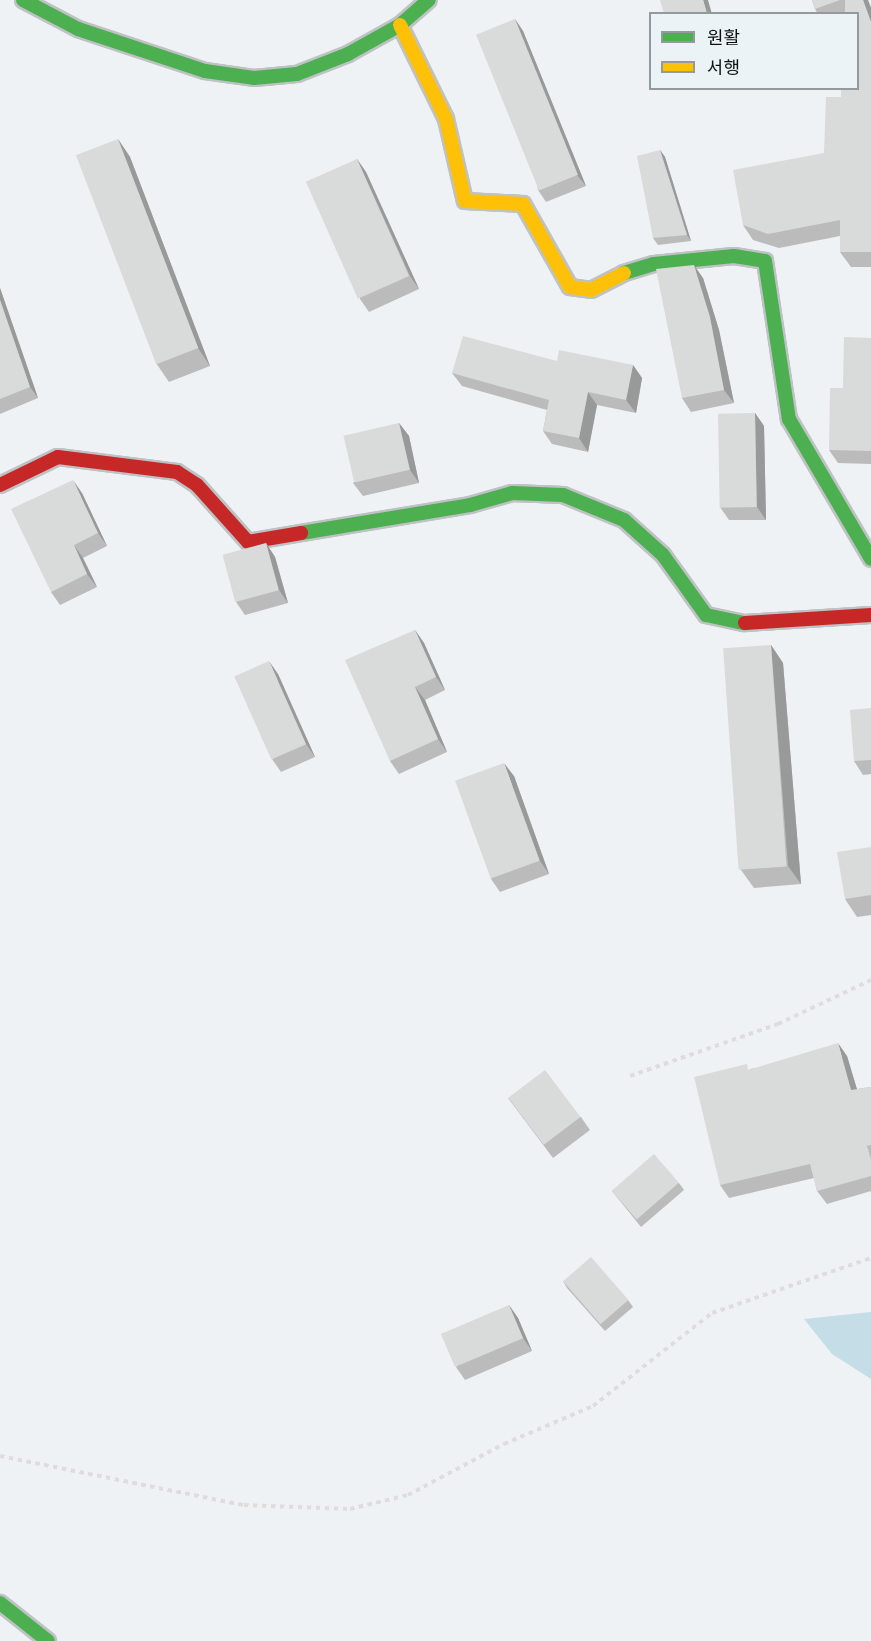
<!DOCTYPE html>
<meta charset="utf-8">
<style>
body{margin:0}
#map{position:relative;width:871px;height:1641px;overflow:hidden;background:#eef2f4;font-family:Spectral,"Noto Sans KR",serif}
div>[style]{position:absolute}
.forest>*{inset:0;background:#c4dde6}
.path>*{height:4px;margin-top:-2px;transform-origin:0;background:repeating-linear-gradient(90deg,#dcdede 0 4.5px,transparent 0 9px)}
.roads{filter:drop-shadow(2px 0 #bfc2c4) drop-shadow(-2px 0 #bfc2c4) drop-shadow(0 2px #bfc2c4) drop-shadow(0 -2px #bfc2c4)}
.fast>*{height:14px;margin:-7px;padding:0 7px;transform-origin:7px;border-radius:7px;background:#4caf50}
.slow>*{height:14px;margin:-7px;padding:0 7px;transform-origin:7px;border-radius:7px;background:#ffc107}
.jam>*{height:14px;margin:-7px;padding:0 7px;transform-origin:7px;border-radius:7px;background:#c62828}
.wall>*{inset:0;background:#bbb}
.shaded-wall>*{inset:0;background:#989999}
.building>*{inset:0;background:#d9dada;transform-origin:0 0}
span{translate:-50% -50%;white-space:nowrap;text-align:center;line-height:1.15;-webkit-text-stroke:4.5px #ecf3f6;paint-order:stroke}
.legend{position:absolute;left:649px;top:12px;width:210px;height:78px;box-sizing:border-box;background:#ecf3f6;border:2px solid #94999b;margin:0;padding:8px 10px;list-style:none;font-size:18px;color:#0f1112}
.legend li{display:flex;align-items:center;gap:12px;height:30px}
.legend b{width:30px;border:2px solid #94999b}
</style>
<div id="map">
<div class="forest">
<i style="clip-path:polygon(871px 1312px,871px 1379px,832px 1354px,804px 1319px)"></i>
</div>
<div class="path">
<i style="left:630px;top:1076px;width:157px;rotate:-19.4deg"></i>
<i style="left:778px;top:1024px;width:103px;rotate:-25.3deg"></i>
<i style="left:0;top:1456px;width:249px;rotate:11.4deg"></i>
<i style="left:244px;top:1505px;width:106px;rotate:2.2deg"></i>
<i style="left:350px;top:1509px;width:60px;rotate:-13.6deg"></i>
<i style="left:408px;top:1495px;width:109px;rotate:-28deg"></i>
<i style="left:504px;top:1444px;width:97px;rotate:-23.1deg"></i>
<i style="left:593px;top:1406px;width:151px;rotate:-38deg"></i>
<i style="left:712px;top:1313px;width:168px;rotate:-19.1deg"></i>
</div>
<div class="roads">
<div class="fast">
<i style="left:23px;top:0;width:62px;rotate:27.8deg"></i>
<i style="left:78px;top:29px;width:134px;rotate:18.3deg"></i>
<i style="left:205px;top:71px;width:49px;rotate:8.1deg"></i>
<i style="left:254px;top:78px;width:43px;rotate:-5.3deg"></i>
<i style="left:297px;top:74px;width:55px;rotate:-21.4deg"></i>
<i style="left:348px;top:54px;width:60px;rotate:-29.1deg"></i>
<i style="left:400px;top:25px;width:38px;rotate:-41deg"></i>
<i style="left:624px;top:273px;width:31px;rotate:-17deg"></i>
<i style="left:654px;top:264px;width:80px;rotate:-5.7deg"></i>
<i style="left:734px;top:256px;width:31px;rotate:9deg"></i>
<i style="left:765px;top:261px;width:160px;rotate:81.4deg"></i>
<i style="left:789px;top:419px;width:162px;rotate:59.6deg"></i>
<i style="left:301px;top:533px;width:171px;rotate:-9.4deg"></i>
<i style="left:470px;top:505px;width:44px;rotate:-15.9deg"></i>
<i style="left:512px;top:493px;width:51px;rotate:2.2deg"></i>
<i style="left:563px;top:495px;width:66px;rotate:22.3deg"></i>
<i style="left:624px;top:520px;width:52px;rotate:41.9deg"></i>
<i style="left:663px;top:555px;width:74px;rotate:54.4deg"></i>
<i style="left:706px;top:615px;width:40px;rotate:12deg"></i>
<i style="left:0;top:1603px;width:61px;rotate:38.4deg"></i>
</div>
<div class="slow">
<i style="left:400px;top:25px;width:105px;rotate:63.9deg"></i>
<i style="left:446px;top:119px;width:84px;rotate:77deg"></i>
<i style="left:465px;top:201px;width:58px;rotate:3deg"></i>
<i style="left:523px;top:204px;width:95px;rotate:60.5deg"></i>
<i style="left:570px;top:287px;width:21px;rotate:8deg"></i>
<i style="left:591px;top:290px;width:37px;rotate:-27deg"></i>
</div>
<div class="jam">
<i style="left:0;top:485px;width:64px;rotate:-25.8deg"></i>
<i style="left:58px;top:457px;width:120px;rotate:7.2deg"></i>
<i style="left:177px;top:472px;width:24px;rotate:33deg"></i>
<i style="left:197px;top:485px;width:76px;rotate:48.2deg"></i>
<i style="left:248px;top:542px;width:54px;rotate:-9.6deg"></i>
<i style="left:745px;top:623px;width:126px;rotate:-3.6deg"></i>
</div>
</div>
<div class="wall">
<i style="clip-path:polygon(812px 0,868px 0,871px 8px,871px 267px,851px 267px,840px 252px,840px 236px,779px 248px,753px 240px,743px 225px,824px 153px,841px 97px,858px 14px,818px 14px,815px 9px)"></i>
<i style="clip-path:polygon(515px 19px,523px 31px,586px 186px,546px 202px,538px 190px)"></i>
<i style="clip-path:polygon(118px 139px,130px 157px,210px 366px,169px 382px,156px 363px)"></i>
<i style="clip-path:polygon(660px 150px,665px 157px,691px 241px,658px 245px,653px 238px)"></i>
<i style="clip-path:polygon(357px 159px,366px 172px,419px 289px,369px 312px,360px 299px)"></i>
<i style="clip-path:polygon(703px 278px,719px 330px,734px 403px,691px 412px,682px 398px)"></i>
<i style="clip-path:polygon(0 288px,38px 398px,0 414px)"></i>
<i style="clip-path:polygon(871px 338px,871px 464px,838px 463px,829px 450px)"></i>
<i style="clip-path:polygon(557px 361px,633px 365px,642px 378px,636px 413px,597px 405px,588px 452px,552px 444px,543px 431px,547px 410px,462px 386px,452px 373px)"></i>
<i style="clip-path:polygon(755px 413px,764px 426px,766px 520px,729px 520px,720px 507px)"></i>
<i style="clip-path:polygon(399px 423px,409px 436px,419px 483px,363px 496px,353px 483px)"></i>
<i style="clip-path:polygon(82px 493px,107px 546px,83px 558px,97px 587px,60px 605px,51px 592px)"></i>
<i style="clip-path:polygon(266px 543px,275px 557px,288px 603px,245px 615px,236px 602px)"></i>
<i style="clip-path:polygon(415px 630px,424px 643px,445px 690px,425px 700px,447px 752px,399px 774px,390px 761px)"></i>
<i style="clip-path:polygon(771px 645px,783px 663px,801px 884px,754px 888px,741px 870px)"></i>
<i style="clip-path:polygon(278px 674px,315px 757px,281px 772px,272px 759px)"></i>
<i style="clip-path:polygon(871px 708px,871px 774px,863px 775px,854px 761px)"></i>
<i style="clip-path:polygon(514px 776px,549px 874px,500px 892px,491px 879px)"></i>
<i style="clip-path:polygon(871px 847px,871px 915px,857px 917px,845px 899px)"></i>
<i style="clip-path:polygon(847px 1056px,857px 1089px,871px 1087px,871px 1191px,827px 1204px,817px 1191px,814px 1178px,729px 1198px,720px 1185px,750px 1069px)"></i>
<i style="clip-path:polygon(508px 1098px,581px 1117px,590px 1130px,553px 1158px)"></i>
<i style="clip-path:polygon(679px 1183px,684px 1190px,641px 1227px,612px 1191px)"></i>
<i style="clip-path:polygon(563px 1281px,628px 1300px,633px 1307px,605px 1331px,567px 1288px)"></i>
<i style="clip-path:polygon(509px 1305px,518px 1318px,532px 1351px,465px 1380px,456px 1367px)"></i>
</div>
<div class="shaded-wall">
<i style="clip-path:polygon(703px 0,708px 0,712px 14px,707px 14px)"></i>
<i style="clip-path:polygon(863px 0,868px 0,871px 8px,871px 22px)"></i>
<i style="clip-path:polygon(515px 19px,523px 31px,586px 186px,577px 175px)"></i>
<i style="clip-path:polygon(118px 139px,130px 157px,210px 366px,198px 348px)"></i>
<i style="clip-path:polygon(660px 150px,665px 157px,691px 241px,687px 235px)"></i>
<i style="clip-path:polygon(357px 159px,366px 172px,419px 289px,410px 276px)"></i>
<i style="clip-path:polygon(694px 265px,703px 278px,719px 330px,734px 403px,724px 390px)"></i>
<i style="clip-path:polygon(0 288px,38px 398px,30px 387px,0 300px)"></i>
<i style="clip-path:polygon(633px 365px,642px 378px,636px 413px,626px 400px)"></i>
<i style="clip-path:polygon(588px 392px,597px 405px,588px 452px,579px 438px)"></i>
<i style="clip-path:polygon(755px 413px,764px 426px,766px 520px,757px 507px)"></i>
<i style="clip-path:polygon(399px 423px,409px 436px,419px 483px,410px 470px)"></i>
<i style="clip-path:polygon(73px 480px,82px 493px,107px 546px,98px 533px)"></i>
<i style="clip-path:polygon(266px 543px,275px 557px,288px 603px,279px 590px)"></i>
<i style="clip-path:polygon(74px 545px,83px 558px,97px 587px,87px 574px)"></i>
<i style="clip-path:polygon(415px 630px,424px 643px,445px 690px,436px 677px)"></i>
<i style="clip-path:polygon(771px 645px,783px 663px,801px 884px,788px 866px)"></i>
<i style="clip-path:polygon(269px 661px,278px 674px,315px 757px,306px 744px)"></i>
<i style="clip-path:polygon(415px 687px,425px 700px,447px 752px,438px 739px)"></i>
<i style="clip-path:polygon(504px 763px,514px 776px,549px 874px,540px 861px)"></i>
<i style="clip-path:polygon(838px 1043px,847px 1056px,861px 1103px,851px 1090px)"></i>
<i style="clip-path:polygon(509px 1305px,518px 1318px,532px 1351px,523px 1338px)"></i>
</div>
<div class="building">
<i style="clip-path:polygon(660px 0,703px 0,707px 14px,664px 14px)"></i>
<i style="clip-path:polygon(812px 0,840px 0,815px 9px)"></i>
<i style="clip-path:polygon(845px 0,863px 0,871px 22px,871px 252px,840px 252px,840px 220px,768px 234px,743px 225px,733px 170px,824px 153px,826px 97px,841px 97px,841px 88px,858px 88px,858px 14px,845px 14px)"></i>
<i style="left:515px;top:19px;width:168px;height:42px;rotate:68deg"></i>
<i style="left:118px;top:139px;width:224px;height:45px;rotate:69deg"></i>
<i style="clip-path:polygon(660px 150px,687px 235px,653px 238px,637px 156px)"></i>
<i style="left:357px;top:159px;width:128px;height:56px;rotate:66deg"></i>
<i style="clip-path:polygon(694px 265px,710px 317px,724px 390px,682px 398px,656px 269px)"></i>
<i style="clip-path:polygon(0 300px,30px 387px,0 399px)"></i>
<i style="clip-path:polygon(463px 336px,557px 361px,559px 350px,633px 365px,626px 400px,588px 392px,579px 438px,543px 431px,549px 400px,452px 373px)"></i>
<i style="clip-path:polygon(844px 337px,871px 338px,871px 451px,829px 450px,830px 388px,843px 388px)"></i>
<i style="left:755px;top:413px;width:94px;height:37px;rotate:89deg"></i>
<i style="left:399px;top:423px;width:48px;height:57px;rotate:77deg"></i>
<i style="clip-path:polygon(73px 480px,98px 533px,74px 545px,87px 574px,51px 592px,11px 509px)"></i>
<i style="left:266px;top:543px;width:49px;height:45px;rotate:75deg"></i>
<i style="clip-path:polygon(415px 630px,436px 677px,415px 687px,438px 739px,390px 761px,345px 660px)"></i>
<i style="left:771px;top:645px;width:222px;height:48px;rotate:86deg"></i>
<i style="left:269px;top:661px;width:91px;height:38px;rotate:66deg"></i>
<i style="clip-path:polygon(871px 708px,871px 760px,854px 761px,850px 710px)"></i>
<i style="left:504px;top:763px;width:104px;height:52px;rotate:70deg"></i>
<i style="clip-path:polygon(871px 847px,871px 895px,845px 899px,837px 852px)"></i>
<i style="clip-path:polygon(838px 1043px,851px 1090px,871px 1087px,871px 1145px,867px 1146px,871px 1159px,871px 1176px,817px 1191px,810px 1164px,720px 1185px,694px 1077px,747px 1064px,748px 1070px)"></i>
<i style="left:545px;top:1070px;width:59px;height:46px;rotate:53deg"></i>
<i style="left:654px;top:1154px;width:38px;height:56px;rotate:49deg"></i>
<i style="left:591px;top:1257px;width:57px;height:37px;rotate:49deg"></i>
<i style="left:509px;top:1305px;width:36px;height:74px;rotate:67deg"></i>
</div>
<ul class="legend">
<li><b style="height:8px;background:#4caf50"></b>원활</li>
<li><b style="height:8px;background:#ffc107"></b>서행</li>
</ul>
</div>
